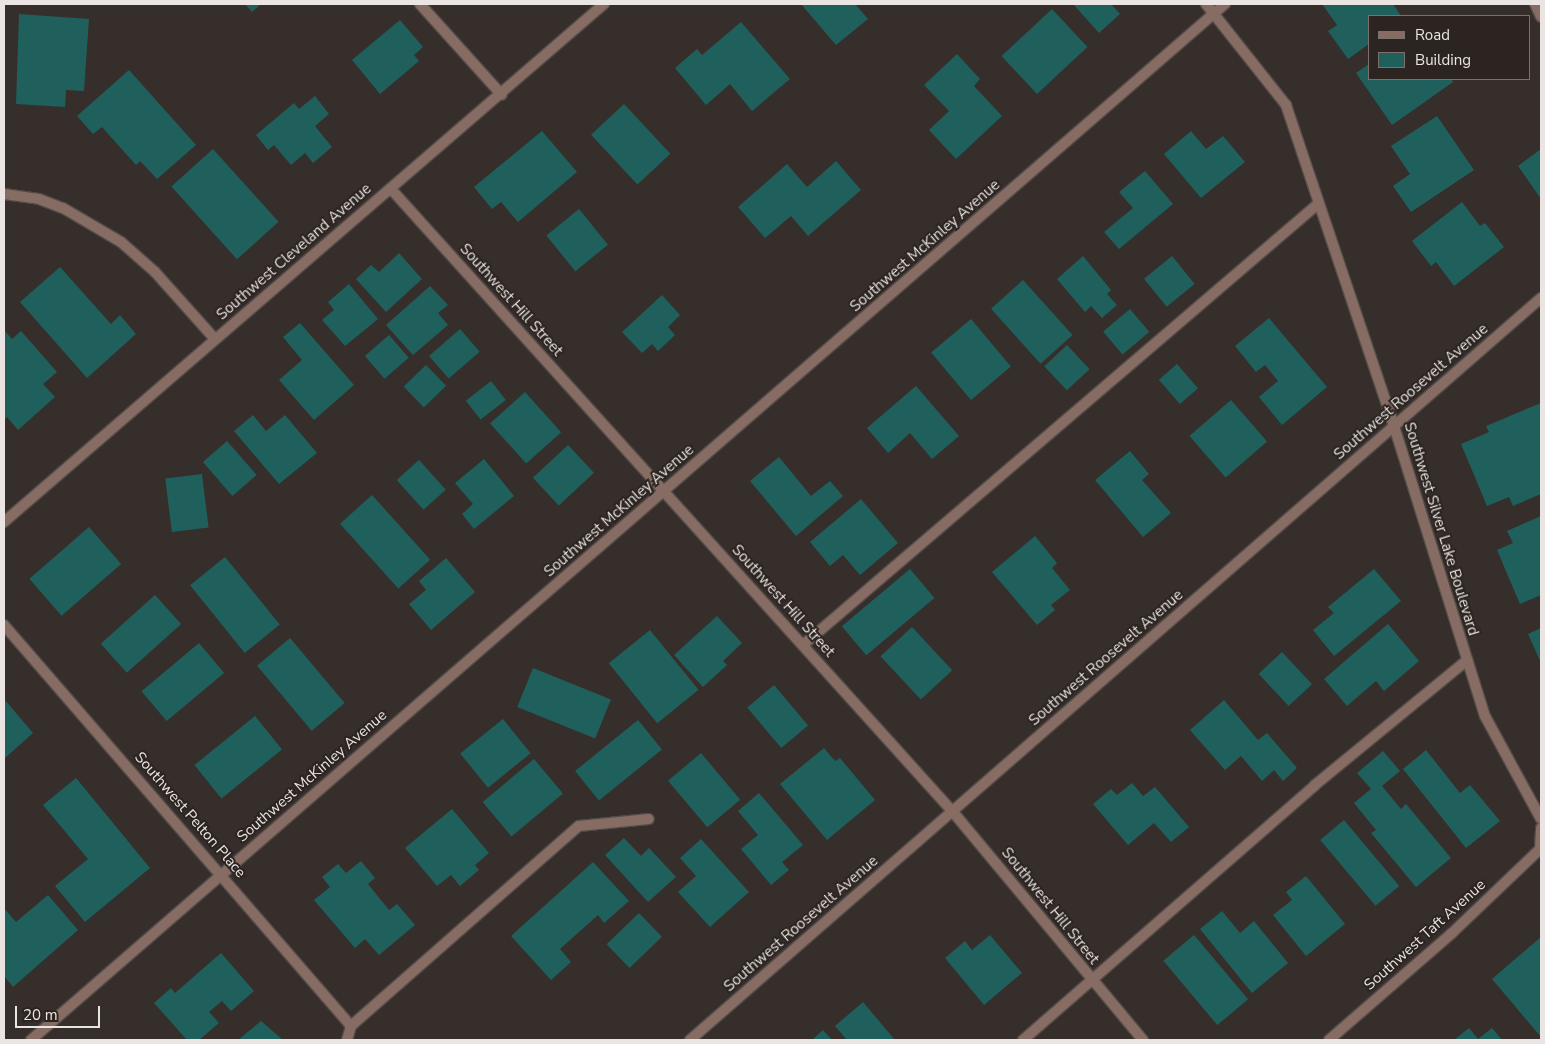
<!DOCTYPE html>
<style>
body{margin:0}
#map{position:relative;width:1545px;height:1044px;overflow:hidden;background:#362e2b;font-family:"Nunito Sans",sans-serif}
div>[style]{position:absolute}
.building>*{inset:0;background:#1f605d;transform-origin:0 0}
.roads{filter:drop-shadow(1px 0 #534b48) drop-shadow(-1px 0 #534b48) drop-shadow(0 1px #534b48) drop-shadow(0 -1px #534b48)}
.lane>*{height:10px;margin:-5px;padding:0 5px;transform-origin:5px;border-radius:5px;background:#866c62}
.street>*{height:10px;margin:-5px;padding:0 5px;transform-origin:5px;border-radius:5px;background:#866c62}
span{translate:-50% -50%;white-space:nowrap;text-align:center;line-height:1.15;-webkit-text-stroke:4px #2c2421;paint-order:stroke}
.street-label{font-size:15px;color:#eae5e2}
.frame{position:absolute;inset:0;border:5px solid #eae5e2;pointer-events:none}
.legend{position:absolute;left:1368px;top:15px;width:162px;height:65px;box-sizing:border-box;background:#2c2421;border:1px solid #78716e;margin:0;padding:6px 9px;list-style:none;font-size:15px;color:#eae5e2}
.legend li{display:flex;align-items:center;gap:10px;height:25px}
.legend b{width:25px;border:1px solid #78716e}
.scale{position:absolute;left:15px;top:1006px;width:85px;height:22px;box-sizing:border-box;border:2px solid #eae5e2;border-top:0;padding-left:6px;font-size:15px;line-height:18px;white-space:nowrap;color:#eae5e2;-webkit-text-stroke:4px #2c2421;paint-order:stroke}
</style>
<div id="map">
<div class="building">
<i style="clip-path:polygon(245px 4px,261px 4px,252px 12px)"></i>
<i style="clip-path:polygon(801px 4px,855px 4px,868px 19px,836px 45px)"></i>
<i style="clip-path:polygon(1073px 4px,1111px 4px,1120px 14px,1099px 33px)"></i>
<i style="clip-path:polygon(1322px 4px,1393px 4px,1401px 16px,1369px 16px,1369px 44px,1348px 59px,1328px 31px,1337px 25px)"></i>
<i style="left:1052px;top:9px;width:52px;height:69px;rotate:47deg"></i>
<i style="clip-path:polygon(19px 14px,89px 19px,84px 91px,66px 90px,65px 107px,16px 104px)"></i>
<i style="clip-path:polygon(400px 20px,423px 47px,414px 55px,419px 61px,380px 94px,352px 60px)"></i>
<i style="clip-path:polygon(741px 22px,790px 79px,752px 111px,730px 84px,706px 105px,675px 68px,697px 49px,702px 55px)"></i>
<i style="clip-path:polygon(957px 54px,980px 79px,974px 86px,1002px 116px,956px 159px,929px 130px,949px 111px,924px 85px)"></i>
<i style="clip-path:polygon(1369px 64px,1369px 79px,1451px 79px,1453px 82px,1392px 125px,1356px 73px)"></i>
<i style="clip-path:polygon(129px 70px,196px 145px,157px 179px,140px 161px,136px 165px,102px 127px,93px 134px,77px 116px)"></i>
<i style="clip-path:polygon(315px 96px,329px 114px,315px 126px,332px 147px,313px 163px,305px 153px,291px 165px,274px 145px,268px 150px,256px 135px,294px 103px,299px 109px)"></i>
<i style="left:624px;top:104px;width:68px;height:45px;rotate:47deg"></i>
<i style="clip-path:polygon(1437px 116px,1474px 170px,1411px 212px,1393px 186px,1410px 174px,1391px 146px)"></i>
<i style="clip-path:polygon(542px 131px,577px 172px,518px 222px,501px 202px,492px 209px,474px 187px)"></i>
<i style="clip-path:polygon(1191px 131px,1206px 149px,1223px 136px,1245px 162px,1201px 198px,1164px 154px)"></i>
<i style="left:213px;top:149px;width:98px;height:56px;rotate:48deg"></i>
<i style="clip-path:polygon(1541px 149px,1541px 199px,1518px 166px)"></i>
<i style="clip-path:polygon(836px 161px,861px 190px,808px 236px,791px 216px,765px 238px,738px 207px,787px 164px,807px 187px)"></i>
<i style="clip-path:polygon(1145px 171px,1173px 204px,1119px 249px,1104px 232px,1133px 208px,1119px 192px)"></i>
<i style="clip-path:polygon(1462px 202px,1480px 226px,1485px 223px,1504px 247px,1454px 286px,1436px 262px,1431px 266px,1412px 241px)"></i>
<i style="left:579px;top:209px;width:46px;height:42px;rotate:51deg"></i>
<i style="clip-path:polygon(399px 253px,422px 279px,386px 312px,356px 279px,371px 265px,379px 272px)"></i>
<i style="clip-path:polygon(1083px 256px,1111px 290px,1107px 294px,1117px 305px,1102px 318px,1091px 306px,1085px 312px,1057px 279px)"></i>
<i style="left:1172px;top:256px;width:36px;height:36px;rotate:51deg"></i>
<i style="clip-path:polygon(60px 267px,111px 324px,120px 315px,136px 334px,87px 378px,20px 302px)"></i>
<i style="left:1023px;top:280px;width:74px;height:43px;rotate:48deg"></i>
<i style="clip-path:polygon(349px 284px,378px 319px,345px 346px,322px 320px,334px 310px,328px 302px)"></i>
<i style="clip-path:polygon(430px 286px,448px 305px,438px 313px,448px 325px,413px 355px,386px 325px)"></i>
<i style="clip-path:polygon(662px 295px,680px 315px,668px 327px,675px 335px,658px 351px,652px 344px,642px 353px,622px 332px)"></i>
<i style="left:1130px;top:309px;width:30px;height:35px;rotate:50deg"></i>
<i style="clip-path:polygon(1269px 318px,1327px 387px,1282px 425px,1259px 397px,1278px 381px,1265px 365px,1256px 372px,1235px 346px)"></i>
<i style="left:971px;top:319px;width:62px;height:52px;rotate:50deg"></i>
<i style="clip-path:polygon(300px 323px,354px 385px,314px 420px,279px 380px,302px 360px,283px 337px)"></i>
<i style="left:460px;top:329px;width:30px;height:41px;rotate:49deg"></i>
<i style="clip-path:polygon(4px 330px,12px 339px,21px 331px,57px 372px,43px 384px,55px 397px,18px 430px,7px 417px,4px 420px)"></i>
<i style="left:389px;top:335px;width:30px;height:32px;rotate:49deg"></i>
<i style="left:1067px;top:345px;width:33px;height:31px;rotate:47deg"></i>
<i style="left:1177px;top:364px;width:32px;height:24px;rotate:49deg"></i>
<i style="left:426px;top:365px;width:29px;height:31px;rotate:46deg"></i>
<i style="left:491px;top:381px;width:24px;height:32px;rotate:52deg"></i>
<i style="clip-path:polygon(916px 386px,959px 436px,932px 459px,910px 433px,888px 453px,867px 428px)"></i>
<i style="left:525px;top:392px;width:54px;height:47px;rotate:48deg"></i>
<i style="left:1231px;top:400px;width:55px;height:55px;rotate:49deg"></i>
<i style="clip-path:polygon(1541px 403px,1541px 494px,1513px 506px,1509px 497px,1487px 506px,1461px 444px,1489px 432px,1486px 426px)"></i>
<i style="clip-path:polygon(253px 415px,266px 431px,285px 415px,317px 453px,279px 484px,234px 431px)"></i>
<i style="left:227px;top:441px;width:45px;height:32px;rotate:49deg"></i>
<i style="left:568px;top:445px;width:38px;height:48px;rotate:47deg"></i>
<i style="clip-path:polygon(1130px 451px,1149px 474px,1142px 480px,1171px 513px,1143px 537px,1095px 480px)"></i>
<i style="clip-path:polygon(779px 457px,811px 496px,830px 481px,843px 496px,796px 536px,750px 481px)"></i>
<i style="clip-path:polygon(484px 459px,514px 496px,474px 529px,462px 514px,473px 504px,455px 483px)"></i>
<i style="left:419px;top:460px;width:40px;height:30px;rotate:48deg"></i>
<i style="left:202px;top:474px;width:54px;height:37px;rotate:83deg"></i>
<i style="left:372px;top:495px;width:87px;height:43px;rotate:48deg"></i>
<i style="clip-path:polygon(861px 499px,898px 543px,860px 575px,843px 555px,830px 566px,810px 542px)"></i>
<i style="clip-path:polygon(1541px 516px,1541px 595px,1520px 604px,1497px 550px,1513px 543px,1507px 531px)"></i>
<i style="left:89px;top:527px;width:49px;height:79px;rotate:49deg"></i>
<i style="clip-path:polygon(1035px 536px,1057px 563px,1052px 568px,1070px 590px,1051px 605px,1055px 610px,1037px 625px,992px 572px)"></i>
<i style="left:225px;top:557px;width:87px;height:45px;rotate:51deg"></i>
<i style="clip-path:polygon(446px 558px,475px 592px,431px 630px,409px 604px,426px 590px,419px 581px)"></i>
<i style="left:910px;top:569px;width:38px;height:89px;rotate:50deg"></i>
<i style="clip-path:polygon(1374px 569px,1401px 601px,1334px 656px,1313px 630px,1334px 613px,1328px 607px)"></i>
<i style="left:155px;top:595px;width:39px;height:73px;rotate:48deg"></i>
<i style="clip-path:polygon(717px 616px,742px 643px,723px 661px,727px 665px,703px 687px,674px 655px)"></i>
<i style="clip-path:polygon(1388px 624px,1419px 661px,1384px 691px,1376px 681px,1347px 706px,1324px 679px)"></i>
<i style="left:912px;top:627px;width:59px;height:43px;rotate:47deg"></i>
<i style="clip-path:polygon(1541px 628px,1541px 663px,1528px 634px)"></i>
<i style="left:650px;top:630px;width:77px;height:53px;rotate:51deg"></i>
<i style="left:290px;top:638px;width:85px;height:43px;rotate:50deg"></i>
<i style="left:199px;top:643px;width:39px;height:75px;rotate:50deg"></i>
<i style="left:1282px;top:652px;width:44px;height:32px;rotate:47deg"></i>
<i style="left:533px;top:668px;width:84px;height:42px;rotate:22deg"></i>
<i style="left:774px;top:685px;width:53px;height:35px;rotate:50deg"></i>
<i style="clip-path:polygon(4px 699px,33px 733px,4px 759px)"></i>
<i style="clip-path:polygon(1224px 700px,1258px 740px,1267px 733px,1297px 768px,1283px 781px,1274px 770px,1262px 781px,1241px 756px,1225px 770px,1190px 730px)"></i>
<i style="left:255px;top:716px;width:43px;height:78px;rotate:51deg"></i>
<i style="left:503px;top:719px;width:44px;height:55px;rotate:51deg"></i>
<i style="left:638px;top:720px;width:38px;height:81px;rotate:51deg"></i>
<i style="clip-path:polygon(824px 748px,835px 761px,840px 758px,875px 800px,827px 840px,780px 784px)"></i>
<i style="clip-path:polygon(1426px 750px,1460px 793px,1470px 785px,1500px 821px,1466px 848px,1403px 769px)"></i>
<i style="clip-path:polygon(1383px 751px,1400px 771px,1382px 786px,1401px 809px,1406px 804px,1451px 858px,1416px 887px,1371px 833px,1376px 830px,1354px 803px,1371px 789px,1357px 773px)"></i>
<i style="left:701px;top:753px;width:61px;height:43px;rotate:50deg"></i>
<i style="left:534px;top:759px;width:45px;height:67px;rotate:50deg"></i>
<i style="clip-path:polygon(76px 778px,150px 868px,85px 922px,55px 886px,88px 859px,43px 805px)"></i>
<i style="clip-path:polygon(1132px 783px,1143px 796px,1155px 787px,1189px 827px,1171px 842px,1154px 823px,1128px 845px,1093px 804px,1111px 789px,1117px 795px)"></i>
<i style="clip-path:polygon(759px 793px,803px 845px,782px 862px,789px 870px,771px 885px,741px 849px,758px 835px,738px 811px)"></i>
<i style="clip-path:polygon(452px 809px,489px 853px,475px 865px,479px 870px,460px 886px,451px 875px,437px 886px,405px 848px)"></i>
<i style="left:1344px;top:820px;width:86px;height:31px;rotate:50deg"></i>
<i style="clip-path:polygon(624px 838px,641px 856px,649px 848px,676px 877px,648px 902px,605px 855px)"></i>
<i style="clip-path:polygon(701px 839px,749px 892px,710px 927px,678px 892px,696px 876px,680px 858px)"></i>
<i style="clip-path:polygon(361px 861px,375px 878px,368px 884px,389px 910px,397px 904px,415px 925px,379px 955px,365px 939px,355px 948px,314px 900px,330px 887px,322px 877px,338px 864px,346px 873px)"></i>
<i style="clip-path:polygon(593px 862px,629px 901px,604px 923px,598px 915px,560px 949px,571px 962px,551px 980px,511px 936px)"></i>
<i style="clip-path:polygon(1306px 876px,1345px 924px,1306px 956px,1273px 915px,1292px 900px,1286px 892px)"></i>
<i style="clip-path:polygon(48px 895px,78px 930px,13px 987px,4px 976px,4px 908px,16px 922px)"></i>
<i style="clip-path:polygon(1222px 911px,1240px 933px,1254px 921px,1288px 963px,1252px 993px,1200px 929px)"></i>
<i style="left:639px;top:913px;width:33px;height:45px;rotate:46deg"></i>
<i style="clip-path:polygon(990px 935px,1022px 973px,984px 1005px,945px 958px,965px 941px,972px 950px)"></i>
<i style="left:1194px;top:935px;width:84px;height:40px;rotate:50deg"></i>
<i style="clip-path:polygon(1541px 937px,1541px 1037px,1492px 979px)"></i>
<i style="clip-path:polygon(221px 953px,254px 991px,231px 1011px,222px 1001px,209px 1012px,219px 1023px,199px 1040px,187px 1040px,154px 1003px,171px 988px,175px 993px)"></i>
<i style="clip-path:polygon(863px 1002px,895px 1040px,847px 1040px,835px 1026px)"></i>
<i style="clip-path:polygon(261px 1021px,283px 1040px,238px 1040px)"></i>
<i style="clip-path:polygon(1469px 1028px,1478px 1039px,1492px 1028px,1502px 1040px,1454px 1040px)"></i>
<i style="clip-path:polygon(823px 1030px,832px 1040px,812px 1040px)"></i>
</div>
<div class="roads">
<div class="lane">
<i style="left:803px;top:645px;width:679px;rotate:-40.58deg"></i>
<i style="left:347px;top:1040px;width:15px;rotate:-74deg"></i>
<i style="left:1023px;top:1040px;width:388px;rotate:-41.1deg"></i>
<i style="left:1315px;top:785px;width:197px;rotate:-39.4deg"></i>
</div>
<div class="street">
<i style="left:420px;top:4px;width:122px;rotate:48deg"></i>
<i style="left:1206px;top:4px;width:129px;rotate:51.6deg"></i>
<i style="left:1286px;top:105px;width:339px;rotate:71.4deg"></i>
<i style="left:1394px;top:426px;width:304px;rotate:72.6deg"></i>
<i style="left:1485px;top:716px;width:117px;rotate:61.5deg"></i>
<i style="left:1535px;top:4px;width:14px;rotate:65deg"></i>
<i style="left:391px;top:189px;width:839px;rotate:47.95deg"></i>
<i style="left:953px;top:812px;width:297px;rotate:50.2deg"></i>
<i style="left:4px;top:194px;width:35px;rotate:8deg"></i>
<i style="left:39px;top:199px;width:26px;rotate:21deg"></i>
<i style="left:63px;top:208px;width:67px;rotate:30.4deg"></i>
<i style="left:121px;top:242px;width:45px;rotate:41.4deg"></i>
<i style="left:155px;top:272px;width:90px;rotate:48.2deg"></i>
<i style="left:4px;top:522px;width:793px;rotate:-40.81deg"></i>
<i style="left:4px;top:625px;width:530px;rotate:49.13deg"></i>
<i style="left:351px;top:1026px;width:303px;rotate:-41.3deg"></i>
<i style="left:579px;top:826px;width:70px;rotate:-5.7deg"></i>
<i style="left:31px;top:1040px;width:1581px;rotate:-40.95deg"></i>
<i style="left:690px;top:1040px;width:1129px;rotate:-41.09deg"></i>
<i style="left:1329px;top:1040px;width:162px;rotate:-41deg"></i>
<i style="left:1451px;top:934px;width:123px;rotate:-43.7deg"></i>
<i style="left:1540px;top:849px;width:21px;rotate:-87deg"></i>
</div>
</div>
<div class="street-label">
<span style="left:925px;top:246px;rotate:-41deg">Southwest McKinley Avenue</span>
<span style="left:294px;top:252px;rotate:-41deg">Southwest Cleveland Avenue</span>
<span style="left:511px;top:300px;rotate:48deg">Southwest Hill Street</span>
<span style="left:1411px;top:392px;rotate:-41deg">Southwest Roosevelt Avenue</span>
<span style="left:619px;top:511px;rotate:-41deg">Southwest McKinley Avenue</span>
<span style="left:1441px;top:529px;rotate:73deg">Southwest Silver Lake Boulevard</span>
<span style="left:783px;top:601px;rotate:48deg">Southwest Hill Street</span>
<span style="left:1106px;top:658px;rotate:-41deg">Southwest Roosevelt Avenue</span>
<span style="left:312px;top:776px;rotate:-41deg">Southwest McKinley Avenue</span>
<span style="left:190px;top:815px;rotate:49deg">Southwest Pelton Place</span>
<span style="left:1050px;top:906px;rotate:51deg">Southwest Hill Street</span>
<span style="left:801px;top:924px;rotate:-41deg">Southwest Roosevelt Avenue</span>
<span style="left:1425px;top:935px;rotate:-42deg">Southwest Taft Avenue</span>
</div>
<div class="frame"></div>
<ul class="legend">
<li><b style="height:6px;background:#866c62"></b>Road</li>
<li><b style="height:14px;background:#1f605d"></b>Building</li>
</ul>
<div class="scale">20 m</div>
</div>
